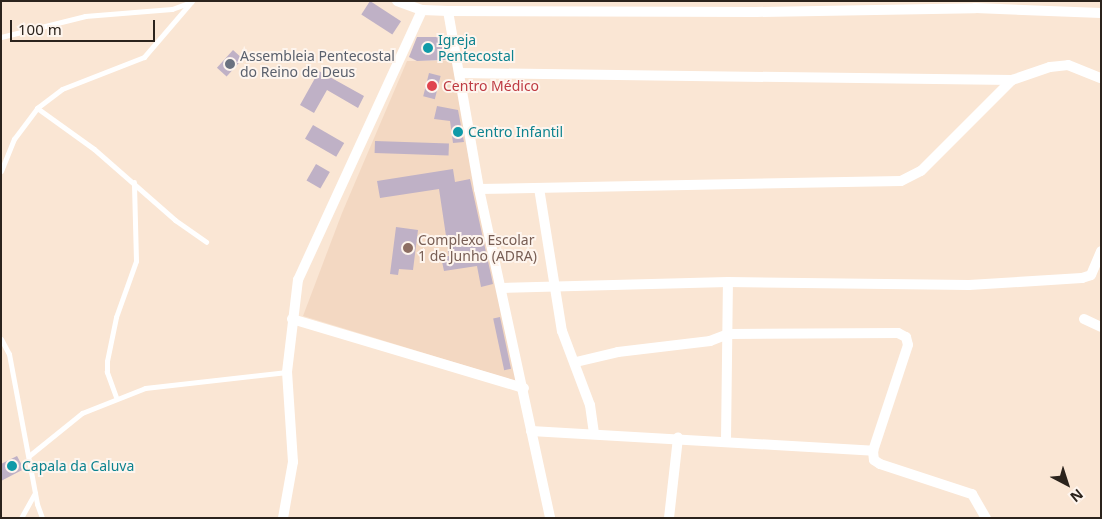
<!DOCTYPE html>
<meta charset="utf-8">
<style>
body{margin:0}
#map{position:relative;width:1102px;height:519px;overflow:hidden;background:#fae6d4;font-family:"Noto Sans",sans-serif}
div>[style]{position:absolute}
.built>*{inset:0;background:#f3d8c2}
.building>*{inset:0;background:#bfb1c6;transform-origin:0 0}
.service>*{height:5px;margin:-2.5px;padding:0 2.5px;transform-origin:2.5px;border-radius:2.5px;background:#fff}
.minor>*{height:10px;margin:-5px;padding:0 5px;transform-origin:5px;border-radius:5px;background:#fff}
.dots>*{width:14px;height:14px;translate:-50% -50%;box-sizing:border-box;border:2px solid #fef5ee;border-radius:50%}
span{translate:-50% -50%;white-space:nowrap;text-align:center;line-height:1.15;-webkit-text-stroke:4px #fef5ee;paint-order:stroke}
.culture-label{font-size:14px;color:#0d838f}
.left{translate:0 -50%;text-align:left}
.worship-label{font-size:14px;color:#5b616d}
.health-label{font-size:14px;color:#be3a42}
.education-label{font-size:14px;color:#785e54}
.frame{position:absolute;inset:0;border:2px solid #2b231c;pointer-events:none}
.north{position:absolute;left:1042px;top:459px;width:50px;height:50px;-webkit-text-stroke:4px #fef5ee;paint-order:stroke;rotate:140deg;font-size:14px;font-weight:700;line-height:20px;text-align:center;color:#2b231c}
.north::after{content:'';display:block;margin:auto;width:18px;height:22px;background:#2b231c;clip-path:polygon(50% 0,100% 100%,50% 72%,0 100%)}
.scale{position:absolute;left:10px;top:20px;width:145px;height:22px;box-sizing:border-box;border:2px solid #2b231c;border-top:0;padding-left:6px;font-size:15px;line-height:18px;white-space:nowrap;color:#2b231c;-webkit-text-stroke:4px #fef5ee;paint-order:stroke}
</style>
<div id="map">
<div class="built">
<i style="clip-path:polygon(407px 61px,452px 61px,516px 381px,303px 316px,342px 213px)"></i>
</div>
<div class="building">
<i style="left:370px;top:1px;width:37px;height:16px;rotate:33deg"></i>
<i style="clip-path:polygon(417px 37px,441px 37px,446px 60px,417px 61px,409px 57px)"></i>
<i style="left:233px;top:50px;width:13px;height:24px;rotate:42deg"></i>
<i style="clip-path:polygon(319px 71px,364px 96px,358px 108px,327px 90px,314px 113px,300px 105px)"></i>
<i style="left:429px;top:73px;width:12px;height:24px;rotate:14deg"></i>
<i style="clip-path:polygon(437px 106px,458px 110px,464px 142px,453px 143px,450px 121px,434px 119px)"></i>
<i style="left:313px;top:125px;width:36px;height:16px;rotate:30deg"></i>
<i style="left:375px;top:141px;width:74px;height:12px;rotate:2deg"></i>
<i style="left:316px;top:164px;width:16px;height:19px;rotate:30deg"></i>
<i style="clip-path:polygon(453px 169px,455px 182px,470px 179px,493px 284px,481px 287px,477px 266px,444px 271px,441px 257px,449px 256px,439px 189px,380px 198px,377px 181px)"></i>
<i style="clip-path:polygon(396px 227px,418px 230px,413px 270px,399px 269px,398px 275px,390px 274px)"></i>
<i style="left:500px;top:317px;width:53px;height:7px;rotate:78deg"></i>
<i style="clip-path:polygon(17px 456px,24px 469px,1px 481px,1px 464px)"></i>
</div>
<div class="service">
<i style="left:1px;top:37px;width:87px;rotate:-14deg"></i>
<i style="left:85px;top:16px;width:87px;rotate:-4.6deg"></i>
<i style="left:172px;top:9px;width:20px;rotate:-20deg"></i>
<i style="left:37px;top:108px;width:70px;rotate:35.7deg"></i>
<i style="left:94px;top:149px;width:108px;rotate:41.2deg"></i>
<i style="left:175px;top:220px;width:38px;rotate:35deg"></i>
<i style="left:1px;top:171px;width:35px;rotate:-68deg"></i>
<i style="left:14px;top:139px;width:39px;rotate:-53deg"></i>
<i style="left:37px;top:108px;width:31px;rotate:-37deg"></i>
<i style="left:62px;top:89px;width:88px;rotate:-21.3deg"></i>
<i style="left:144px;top:57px;width:74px;rotate:-49.4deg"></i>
<i style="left:1px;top:339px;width:17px;rotate:62deg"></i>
<i style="left:9px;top:354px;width:153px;rotate:79.4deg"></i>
<i style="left:37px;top:504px;width:15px;rotate:70deg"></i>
<i style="left:116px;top:397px;width:27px;rotate:-110deg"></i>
<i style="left:107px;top:372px;width:11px;rotate:-90deg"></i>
<i style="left:107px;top:361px;width:45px;rotate:-78.4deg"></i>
<i style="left:116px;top:317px;width:59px;rotate:-70.3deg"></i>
<i style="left:136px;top:261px;width:79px;rotate:-91.5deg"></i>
<i style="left:30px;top:455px;width:67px;rotate:-38.9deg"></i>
<i style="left:82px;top:413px;width:68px;rotate:-21.6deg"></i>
<i style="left:145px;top:388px;width:143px;rotate:-6.4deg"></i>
<i style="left:21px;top:518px;width:29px;rotate:-61deg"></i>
</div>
<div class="minor">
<i style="left:397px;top:1px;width:27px;rotate:20deg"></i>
<i style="left:422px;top:10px;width:26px;rotate:2deg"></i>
<i style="left:448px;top:11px;width:308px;rotate:0.2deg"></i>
<i style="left:756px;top:12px;width:219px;rotate:-1deg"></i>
<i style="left:975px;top:8px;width:126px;rotate:2.3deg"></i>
<i style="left:448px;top:11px;width:181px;rotate:80.1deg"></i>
<i style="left:479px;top:189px;width:337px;rotate:77.8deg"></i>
<i style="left:459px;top:73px;width:553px;rotate:0.73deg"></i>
<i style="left:1012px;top:80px;width:40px;rotate:-18.9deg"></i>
<i style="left:1050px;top:67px;width:18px;rotate:-6deg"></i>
<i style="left:1068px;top:65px;width:35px;rotate:22deg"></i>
<i style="left:539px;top:188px;width:145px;rotate:80.9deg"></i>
<i style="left:562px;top:331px;width:79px;rotate:69.3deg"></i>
<i style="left:590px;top:405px;width:28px;rotate:82deg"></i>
<i style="left:479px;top:189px;width:422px;rotate:-1.1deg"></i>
<i style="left:901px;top:181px;width:22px;rotate:-27deg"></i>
<i style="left:921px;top:171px;width:129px;rotate:-45deg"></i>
<i style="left:502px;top:288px;width:226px;rotate:-1.5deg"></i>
<i style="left:728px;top:282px;width:241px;rotate:0.7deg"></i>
<i style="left:969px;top:285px;width:113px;rotate:-3.5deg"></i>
<i style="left:1082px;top:278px;width:9px;rotate:-18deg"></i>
<i style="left:1091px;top:275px;width:26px;rotate:-67deg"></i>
<i style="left:292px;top:319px;width:242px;rotate:16.6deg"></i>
<i style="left:1084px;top:319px;width:19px;rotate:25deg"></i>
<i style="left:576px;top:362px;width:43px;rotate:-13.4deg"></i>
<i style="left:618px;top:352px;width:93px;rotate:-6.8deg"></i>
<i style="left:710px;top:341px;width:19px;rotate:-21deg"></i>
<i style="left:728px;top:334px;width:170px;rotate:-0.3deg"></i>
<i style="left:898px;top:333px;width:9px;rotate:27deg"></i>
<i style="left:906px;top:337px;width:8px;rotate:76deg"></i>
<i style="left:908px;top:345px;width:112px;rotate:108.3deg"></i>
<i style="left:531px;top:431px;width:343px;rotate:3.3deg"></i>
<i style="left:873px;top:451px;width:9px;rotate:84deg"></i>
<i style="left:874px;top:460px;width:7px;rotate:34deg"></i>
<i style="left:880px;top:464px;width:97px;rotate:18.1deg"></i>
<i style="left:972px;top:494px;width:28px;rotate:60deg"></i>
<i style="left:726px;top:441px;width:159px;rotate:-89.3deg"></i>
<i style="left:283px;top:518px;width:57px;rotate:-79.9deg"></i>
<i style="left:293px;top:462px;width:90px;rotate:-93.8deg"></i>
<i style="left:287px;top:372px;width:93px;rotate:-83.2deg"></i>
<i style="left:298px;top:280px;width:297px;rotate:-65.3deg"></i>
<i style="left:669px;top:518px;width:81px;rotate:-83.6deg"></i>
</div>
<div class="dots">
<i style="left:428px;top:48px;background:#0f9aa8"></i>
<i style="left:230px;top:64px;background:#6b7280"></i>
<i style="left:432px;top:86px;background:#e0444e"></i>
<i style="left:458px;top:132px;background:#0f9aa8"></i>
<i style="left:408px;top:248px;background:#8d6e63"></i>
<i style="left:12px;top:466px;background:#0f9aa8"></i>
</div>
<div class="culture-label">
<span class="left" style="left:438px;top:48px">Igreja<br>Pentecostal</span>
<span class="left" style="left:468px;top:132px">Centro Infantil</span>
<span class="left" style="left:22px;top:466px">Capala da Caluva</span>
</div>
<div class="worship-label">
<span class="left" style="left:240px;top:64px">Assembleia Pentecostal<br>do Reino de Deus</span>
</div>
<div class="health-label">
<span class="left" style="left:443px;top:86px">Centro Médico</span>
</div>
<div class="education-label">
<span class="left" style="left:418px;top:248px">Complexo Escolar<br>1 de Junho (ADRA)</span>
</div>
<div class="frame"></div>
<div class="north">N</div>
<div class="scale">100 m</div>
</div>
